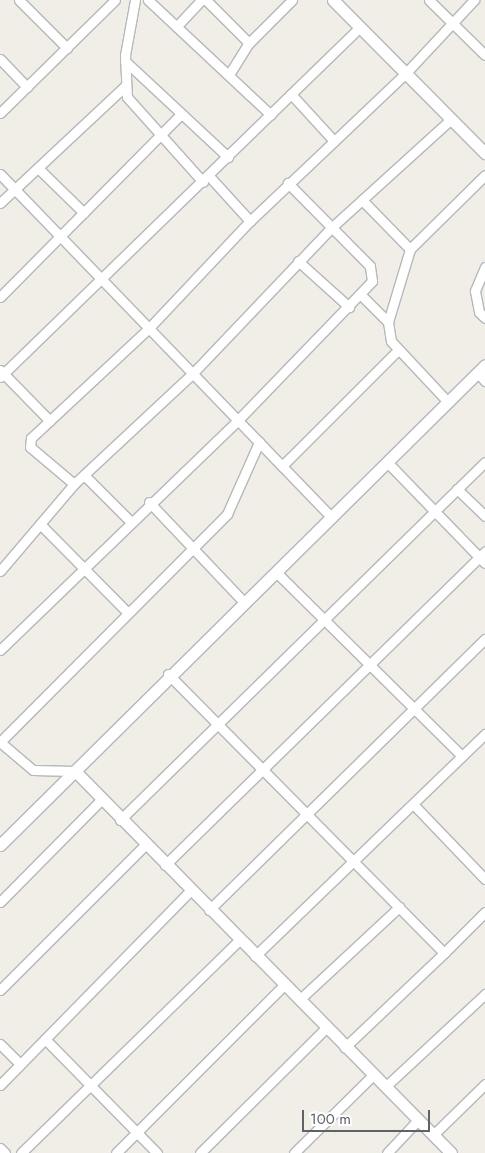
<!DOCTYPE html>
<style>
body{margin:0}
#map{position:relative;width:485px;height:1153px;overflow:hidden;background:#f1eee8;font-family:Jost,sans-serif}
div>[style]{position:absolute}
.roads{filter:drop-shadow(1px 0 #b5b8bc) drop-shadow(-1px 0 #b5b8bc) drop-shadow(0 1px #b5b8bc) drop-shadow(0 -1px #b5b8bc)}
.street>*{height:9px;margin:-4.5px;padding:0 4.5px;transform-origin:4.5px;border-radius:4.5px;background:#fff}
.secondary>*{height:11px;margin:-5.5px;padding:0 5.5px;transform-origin:5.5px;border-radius:5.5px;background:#fff}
span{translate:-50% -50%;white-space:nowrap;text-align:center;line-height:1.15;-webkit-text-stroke:4.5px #fff;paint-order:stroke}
.scale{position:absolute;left:302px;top:1110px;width:128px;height:22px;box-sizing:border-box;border:2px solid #5f6368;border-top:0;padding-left:6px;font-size:15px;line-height:18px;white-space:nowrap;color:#5f6368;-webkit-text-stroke:4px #fff;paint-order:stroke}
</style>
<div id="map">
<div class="roads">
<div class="street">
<i style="left:19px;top:0;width:68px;rotate:45deg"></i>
<i style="left:135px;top:0;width:56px;rotate:100.3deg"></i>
<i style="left:125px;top:55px;width:42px;rotate:87.3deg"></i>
<i style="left:127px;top:97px;width:114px;rotate:48.2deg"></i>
<i style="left:148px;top:0;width:168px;rotate:43.1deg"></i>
<i style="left:206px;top:0;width:61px;rotate:45deg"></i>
<i style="left:429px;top:0;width:78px;rotate:44.5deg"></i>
<i style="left:177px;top:26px;width:35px;rotate:-47deg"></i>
<i style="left:0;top:59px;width:39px;rotate:46deg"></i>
<i style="left:125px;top:61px;width:141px;rotate:43deg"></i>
<i style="left:230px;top:73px;width:36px;rotate:-58deg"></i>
<i style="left:249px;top:43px;width:61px;rotate:-45deg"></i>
<i style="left:291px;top:94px;width:64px;rotate:47.5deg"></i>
<i style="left:0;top:113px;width:161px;rotate:-44.5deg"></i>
<i style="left:38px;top:168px;width:64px;rotate:44.4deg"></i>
<i style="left:0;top:174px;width:478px;rotate:46deg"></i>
<i style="left:209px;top:176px;width:61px;rotate:47.7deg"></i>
<i style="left:362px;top:200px;width:69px;rotate:45.6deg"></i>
<i style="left:0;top:203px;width:170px;rotate:-43.1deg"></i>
<i style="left:298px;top:261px;width:69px;rotate:42deg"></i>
<i style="left:485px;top:267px;width:26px;rotate:113deg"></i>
<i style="left:475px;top:291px;width:21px;rotate:79deg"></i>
<i style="left:479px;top:312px;width:8px;rotate:45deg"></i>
<i style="left:361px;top:295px;width:38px;rotate:45deg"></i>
<i style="left:0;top:297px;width:257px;rotate:-45.3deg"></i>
<i style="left:0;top:370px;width:71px;rotate:45.6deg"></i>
<i style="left:478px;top:373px;width:11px;rotate:49deg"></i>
<i style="left:0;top:377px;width:502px;rotate:-44.19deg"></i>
<i style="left:448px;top:402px;width:83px;rotate:-133.1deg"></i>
<i style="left:391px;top:341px;width:19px;rotate:-99deg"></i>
<i style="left:388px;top:322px;width:76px;rotate:-73.2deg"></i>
<i style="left:410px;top:249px;width:105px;rotate:-44.6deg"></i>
<i style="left:388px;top:463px;width:139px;rotate:45.9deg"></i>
<i style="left:282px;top:466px;width:164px;rotate:-45deg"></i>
<i style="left:84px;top:475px;width:65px;rotate:45deg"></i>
<i style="left:74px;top:484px;width:57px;rotate:-139.9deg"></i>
<i style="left:30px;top:447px;width:9px;rotate:-84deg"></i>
<i style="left:31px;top:438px;width:161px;rotate:-43deg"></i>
<i style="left:149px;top:328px;width:147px;rotate:-46.7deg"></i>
<i style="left:250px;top:221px;width:212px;rotate:-43.5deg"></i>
<i style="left:404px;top:75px;width:103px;rotate:-47deg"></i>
<i style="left:457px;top:489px;width:39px;rotate:44deg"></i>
<i style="left:149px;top:502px;width:139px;rotate:46.5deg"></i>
<i style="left:40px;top:524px;width:125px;rotate:45.3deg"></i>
<i style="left:0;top:571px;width:114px;rotate:-49.6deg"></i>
<i style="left:74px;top:484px;width:163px;rotate:-43deg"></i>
<i style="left:193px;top:373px;width:200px;rotate:-46.4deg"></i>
<i style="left:331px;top:228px;width:162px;rotate:-42.2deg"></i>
<i style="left:277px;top:573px;width:260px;rotate:44.7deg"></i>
<i style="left:0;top:650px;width:331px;rotate:-44deg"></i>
<i style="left:238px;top:420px;width:193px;rotate:-46deg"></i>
<i style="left:372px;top:281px;width:15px;rotate:-98deg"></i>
<i style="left:370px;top:266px;width:117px;rotate:-134.7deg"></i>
<i style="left:168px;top:674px;width:392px;rotate:45.3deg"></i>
<i style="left:444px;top:953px;width:137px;rotate:136.5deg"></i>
<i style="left:0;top:742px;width:322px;rotate:-45.1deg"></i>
<i style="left:227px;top:514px;width:79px;rotate:-66deg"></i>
<i style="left:0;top:742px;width:43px;rotate:40.3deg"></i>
<i style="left:33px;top:770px;width:42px;rotate:1.4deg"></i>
<i style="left:413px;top:804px;width:104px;rotate:46.2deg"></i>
<i style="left:120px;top:820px;width:511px;rotate:-44.45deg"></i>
<i style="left:165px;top:865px;width:448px;rotate:-44.4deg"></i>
<i style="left:0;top:902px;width:144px;rotate:-45.3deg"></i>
<i style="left:209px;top:910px;width:387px;rotate:-44.5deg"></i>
<i style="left:444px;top:953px;width:58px;rotate:-45deg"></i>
<i style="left:255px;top:956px;width:320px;rotate:-44deg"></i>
<i style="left:0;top:990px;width:205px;rotate:-45deg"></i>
<i style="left:299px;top:1000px;width:137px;rotate:-42.9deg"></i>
<i style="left:45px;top:1039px;width:160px;rotate:45.5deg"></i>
<i style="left:0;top:1044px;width:28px;rotate:45deg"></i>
<i style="left:0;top:1085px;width:272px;rotate:-45.6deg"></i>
<i style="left:385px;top:1087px;width:137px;rotate:-42.9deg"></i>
<i style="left:433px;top:1135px;width:73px;rotate:-44.4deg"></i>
<i style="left:0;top:1148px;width:7px;rotate:45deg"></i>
<i style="left:21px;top:1153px;width:305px;rotate:-44.3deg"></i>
<i style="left:116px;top:1153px;width:238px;rotate:-45deg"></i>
<i style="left:200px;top:1153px;width:177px;rotate:-44.8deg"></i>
<i style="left:294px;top:1153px;width:111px;rotate:-44.6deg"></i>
<i style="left:387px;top:1153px;width:45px;rotate:-46.8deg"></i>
</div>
<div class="secondary">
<i style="left:333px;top:0;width:216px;rotate:45.2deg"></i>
<i style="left:75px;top:771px;width:536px;rotate:45.45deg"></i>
<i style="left:0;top:845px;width:682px;rotate:-44.7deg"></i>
</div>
</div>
<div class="scale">100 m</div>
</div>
